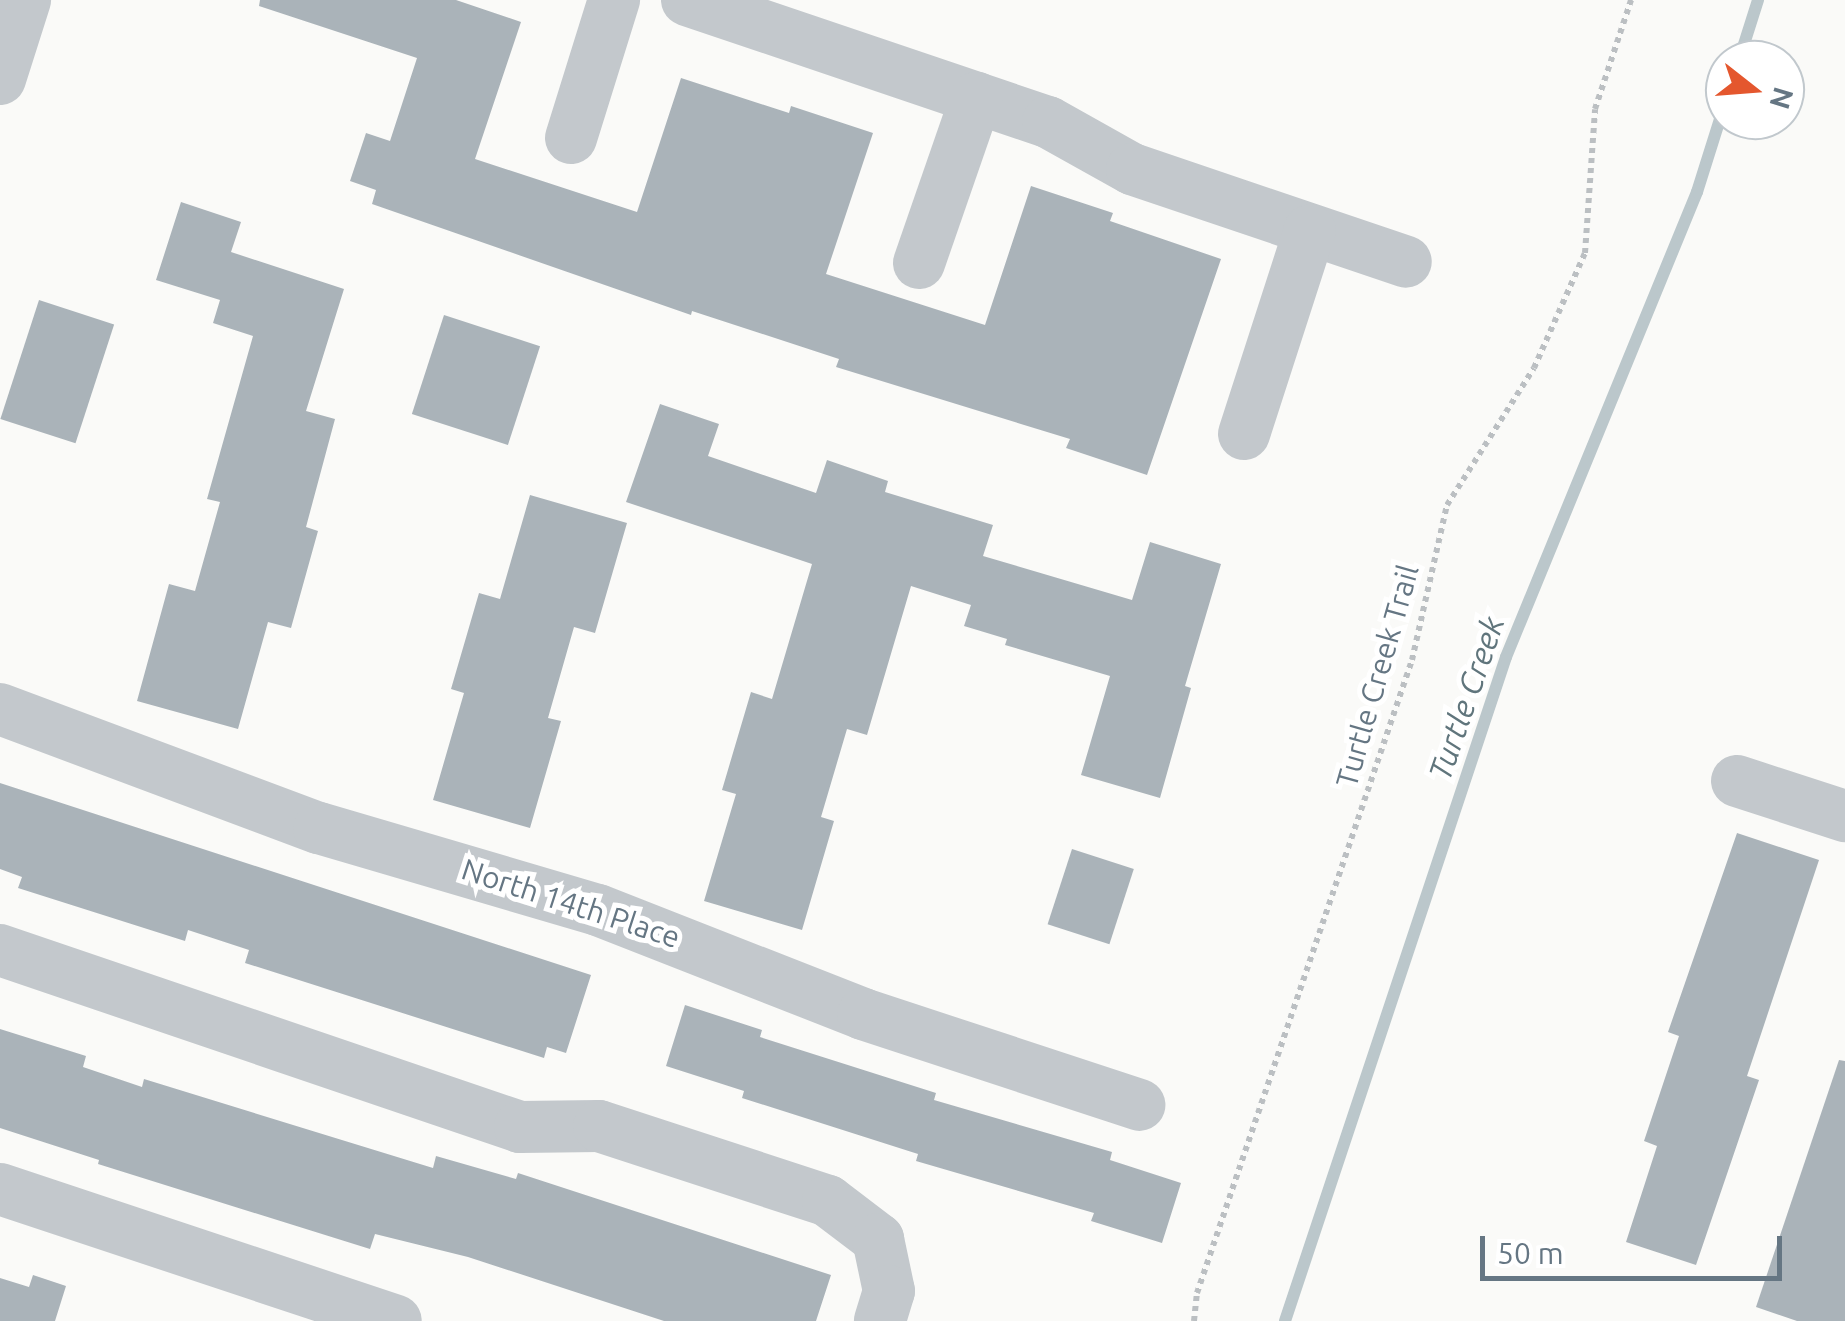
<!DOCTYPE html>
<style>
body{margin:0}
#map{position:relative;width:1845px;height:1321px;overflow:hidden;background:#fafaf8;font-family:Ubuntu,sans-serif}
div>[style]{position:absolute}
.stream>*{height:12px;margin:-6px;padding:0 6px;transform-origin:6px;border-radius:6px;background:#bbc7cb}
.building>*{inset:0;background:#aab3b9;transform-origin:0 0}
.path>*{height:6px;margin-top:-3px;transform-origin:0;background:repeating-linear-gradient(90deg,#bbbfc2 0 5px,transparent 0 10px)}
.minor>*{height:52px;margin:-26px;padding:0 26px;transform-origin:26px;border-radius:26px;background:#c3c8cc}
span{translate:-50% -50%;white-space:nowrap;text-align:center;line-height:1.15;-webkit-text-stroke:10px #fff;paint-order:stroke}
.street-label{font-size:30px;color:#657683}
.water-label{font-size:32px;color:#60757c;font-style:italic}
.north{position:absolute;left:1705px;top:40px;width:100px;height:100px;box-sizing:border-box;background:#fff;border:2px solid #c1c8cd;border-radius:50%;rotate:107deg;font-size:28px;font-weight:700;line-height:40px;text-align:center;color:#657683}
.north::after{content:'';display:block;margin:auto;width:35px;height:45px;background:#e4572e;clip-path:polygon(50% 0,100% 100%,50% 72%,0 100%)}
.scale{position:absolute;left:1480px;top:1236px;width:302px;height:45px;box-sizing:border-box;border:5px solid #657683;border-top:0;padding-left:12px;font-size:30px;line-height:35px;white-space:nowrap;color:#657683;-webkit-text-stroke:8px #fff;paint-order:stroke}
</style>
<div id="map">
<div class="stream">
<i style="left:1739px;top:60px;width:63px;rotate:-72.4deg"></i>
<i style="left:1285px;top:1321px;width:700px;rotate:-71.59deg"></i>
<i style="left:1506px;top:657px;width:503px;rotate:-67.67deg"></i>
<i style="left:1697px;top:192px;width:93px;rotate:-72.5deg"></i>
</div>
<div class="building">
<i style="clip-path:polygon(260px 0,456px 0,521px 22px,475px 159px,637px 212px,681px 78px,789px 113px,791px 106px,873px 133px,826px 274px,985px 325px,1031px 186px,1113px 213px,1110px 221px,1221px 259px,1147px 475px,1066px 448px,1070px 439px,836px 367px,839px 359px,692px 311px,691px 315px,372px 204px,376px 190px,350px 181px,366px 133px,390px 141px,417px 58px,259px 6px)"></i>
<i style="clip-path:polygon(181px 202px,241px 222px,231px 252px,344px 289px,306px 411px,335px 419px,306px 527px,318px 531px,291px 628px,268px 622px,238px 729px,137px 701px,169px 584px,195px 591px,220px 502px,207px 499px,253px 336px,213px 323px,220px 300px,156px 280px)"></i>
<i style="left:39px;top:300px;width:79px;height:125px;rotate:18deg"></i>
<i style="left:444px;top:315px;width:101px;height:104px;rotate:18deg"></i>
<i style="clip-path:polygon(660px 404px,719px 424px,708px 456px,816px 493px,827px 460px,888px 481px,885px 492px,993px 525px,983px 556px,1132px 600px,1150px 542px,1221px 564px,1185px 686px,1191px 688px,1160px 798px,1081px 775px,1110px 676px,1005px 645px,1007px 639px,964px 626px,971px 605px,911px 586px,867px 735px,847px 729px,821px 817px,834px 821px,802px 930px,704px 901px,736px 794px,722px 790px,751px 692px,772px 699px,812px 564px,626px 502px)"></i>
<i style="clip-path:polygon(530px 495px,627px 523px,595px 633px,574px 627px,548px 718px,561px 721px,530px 828px,433px 800px,464px 693px,451px 689px,479px 593px,500px 599px)"></i>
<i style="clip-path:polygon(0 783px,591px 975px,566px 1053px,547px 1047px,544px 1058px,245px 963px,249px 950px,188px 930px,185px 941px,18px 888px,22px 877px,0 869px)"></i>
<i style="clip-path:polygon(1737px 833px,1819px 860px,1747px 1076px,1759px 1080px,1696px 1265px,1626px 1242px,1657px 1146px,1644px 1141px,1679px 1036px,1668px 1032px)"></i>
<i style="left:1072px;top:849px;width:65px;height:79px;rotate:18deg"></i>
<i style="clip-path:polygon(685px 1005px,762px 1030px,760px 1037px,936px 1093px,934px 1100px,1112px 1152px,1110px 1160px,1181px 1183px,1162px 1243px,1091px 1221px,1094px 1213px,916px 1161px,918px 1154px,742px 1098px,744px 1091px,666px 1066px)"></i>
<i style="clip-path:polygon(0 1029px,86px 1056px,83px 1067px,142px 1087px,144px 1079px,433px 1168px,436px 1156px,516px 1179px,518px 1173px,831px 1275px,816px 1321px,664px 1321px,468px 1257px,375px 1234px,370px 1249px,98px 1164px,99px 1160px,0 1128px)"></i>
<i style="clip-path:polygon(1839px 1060px,1845px 1061px,1845px 1321px,1797px 1321px,1756px 1307px)"></i>
<i style="clip-path:polygon(33px 1275px,66px 1286px,55px 1321px,0 1321px,0 1278px,29px 1287px)"></i>
</div>
<div class="path">
<i style="left:1194px;top:1321px;width:28px;rotate:-84deg"></i>
<i style="left:1197px;top:1293px;width:669px;rotate:-71.24deg"></i>
<i style="left:1412px;top:660px;width:159px;rotate:-77.3deg"></i>
<i style="left:1447px;top:505px;width:162px;rotate:-57.6deg"></i>
<i style="left:1534px;top:368px;width:126px;rotate:-66.1deg"></i>
<i style="left:1585px;top:253px;width:144px;rotate:-86deg"></i>
<i style="left:1595px;top:109px;width:115px;rotate:-71.7deg"></i>
</div>
<div class="minor">
<i style="left:687px;top:0;width:381px;rotate:18.7deg"></i>
<i style="left:1048px;top:122px;width:96px;rotate:29.2deg"></i>
<i style="left:1132px;top:169px;width:289px;rotate:18.7deg"></i>
<i style="left:0;top:79px;width:83px;rotate:-72.4deg"></i>
<i style="left:571px;top:138px;width:145px;rotate:-72.7deg"></i>
<i style="left:919px;top:263px;width:175px;rotate:-70.9deg"></i>
<i style="left:1244px;top:434px;width:214px;rotate:-72.1deg"></i>
<i style="left:0;top:709px;width:340px;rotate:20.5deg"></i>
<i style="left:319px;top:828px;width:291px;rotate:16.4deg"></i>
<i style="left:598px;top:910px;width:285px;rotate:21.4deg"></i>
<i style="left:863px;top:1014px;width:291px;rotate:18.2deg"></i>
<i style="left:1737px;top:781px;width:114px;rotate:18deg"></i>
<i style="left:0;top:950px;width:549px;rotate:18.8deg"></i>
<i style="left:520px;top:1127px;width:79px;rotate:-0.7deg"></i>
<i style="left:599px;top:1126px;width:241px;rotate:18.1deg"></i>
<i style="left:828px;top:1201px;width:63px;rotate:37.2deg"></i>
<i style="left:878px;top:1239px;width:53px;rotate:78.1deg"></i>
<i style="left:889px;top:1291px;width:31px;rotate:107deg"></i>
<i style="left:0;top:1189px;width:417px;rotate:18.4deg"></i>
</div>
<div class="street-label">
<span style="left:1377px;top:676px;rotate:-74deg">Turtle Creek Trail</span>
<span style="left:571px;top:903px;rotate:18deg">North 14th Place</span>
</div>
<div class="water-label">
<span style="left:1466px;top:698px;rotate:-71deg">Turtle Creek</span>
</div>
<div class="north">N</div>
<div class="scale">50 m</div>
</div>
